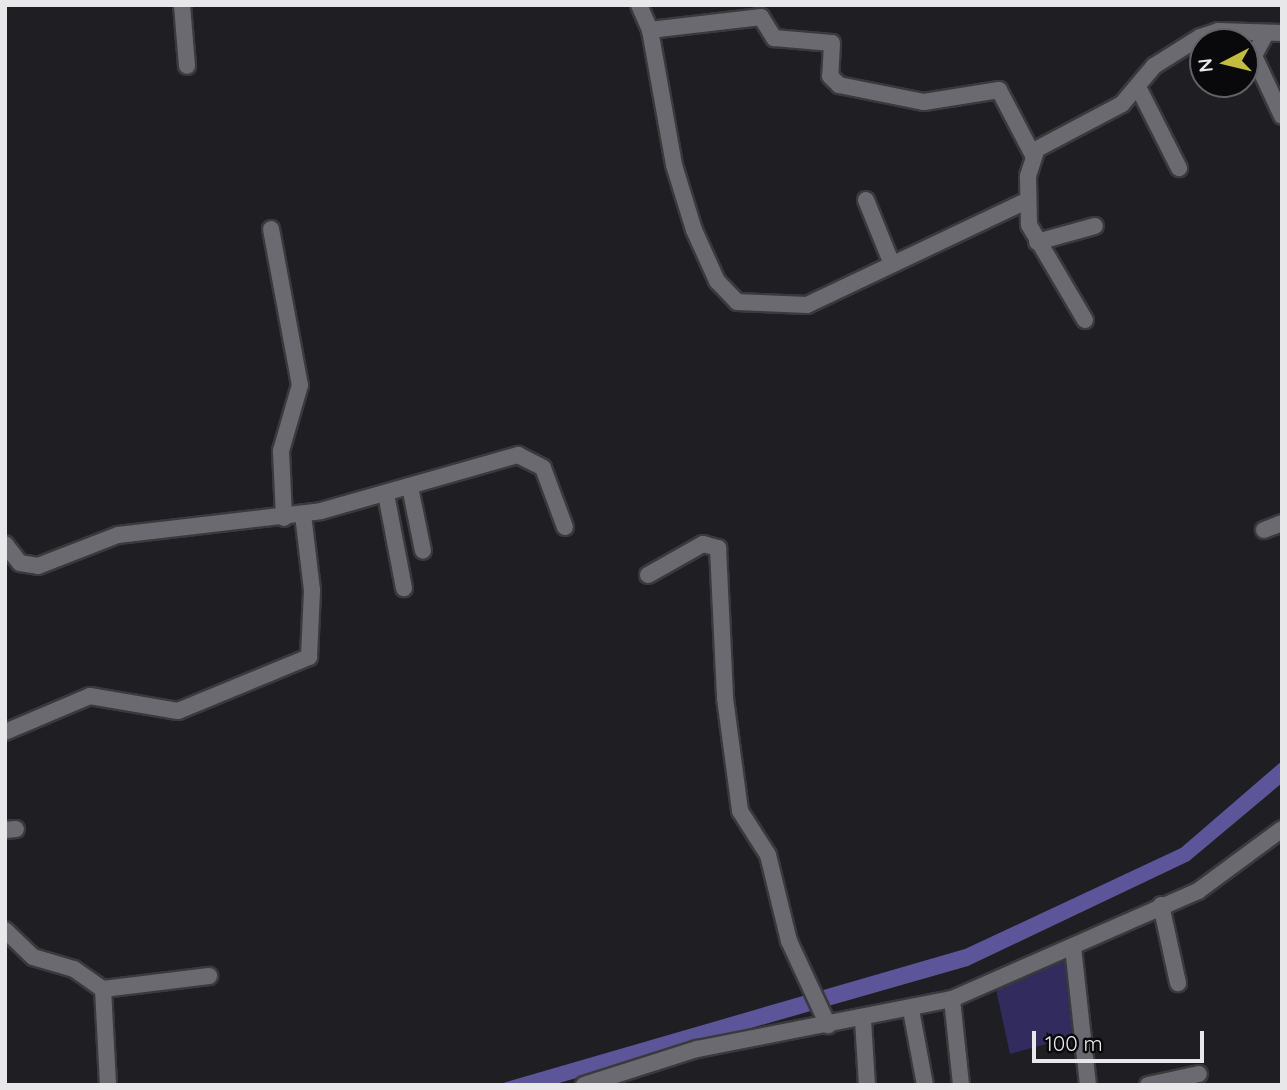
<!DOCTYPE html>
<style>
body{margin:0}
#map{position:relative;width:1287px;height:1090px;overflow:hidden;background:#1f1f23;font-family:Quicksand,sans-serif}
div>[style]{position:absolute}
.green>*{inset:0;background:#322b5d}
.water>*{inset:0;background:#5d559a}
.roads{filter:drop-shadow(2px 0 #3a3a3d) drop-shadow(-2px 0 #3a3a3d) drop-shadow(0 2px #3a3a3d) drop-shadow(0 -2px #3a3a3d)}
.minor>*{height:16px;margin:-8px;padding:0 8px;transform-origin:8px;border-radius:8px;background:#6b6a70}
span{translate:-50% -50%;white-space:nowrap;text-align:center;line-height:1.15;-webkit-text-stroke:5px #09090b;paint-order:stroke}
.frame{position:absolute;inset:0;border:7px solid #e8e7ea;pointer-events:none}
.north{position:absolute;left:1189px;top:28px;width:70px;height:70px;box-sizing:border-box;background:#09090b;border:2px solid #626264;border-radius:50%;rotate:263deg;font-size:19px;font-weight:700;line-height:28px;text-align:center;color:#e8e7ea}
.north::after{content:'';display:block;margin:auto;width:24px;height:32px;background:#c2bd3f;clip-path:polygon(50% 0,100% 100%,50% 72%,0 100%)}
.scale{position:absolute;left:1032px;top:1031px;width:172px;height:32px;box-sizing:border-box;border:4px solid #e8e7ea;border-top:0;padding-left:9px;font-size:21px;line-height:24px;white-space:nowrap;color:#e8e7ea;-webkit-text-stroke:5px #09090b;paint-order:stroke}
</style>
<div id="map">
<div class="green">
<i style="clip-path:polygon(1065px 960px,1079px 1035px,1010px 1054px,996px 989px)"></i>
</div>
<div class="water">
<i style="clip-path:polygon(1282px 761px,1282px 783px,1189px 861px,968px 966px,552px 1085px,496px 1085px,965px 949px,1181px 848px)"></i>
</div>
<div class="roads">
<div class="minor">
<i style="left:182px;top:5px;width:61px;rotate:85.3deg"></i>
<i style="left:639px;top:5px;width:27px;rotate:66deg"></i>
<i style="left:650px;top:30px;width:137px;rotate:79.9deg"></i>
<i style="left:674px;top:165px;width:68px;rotate:72.9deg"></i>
<i style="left:694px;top:230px;width:56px;rotate:65.7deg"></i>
<i style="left:717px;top:281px;width:29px;rotate:46deg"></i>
<i style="left:737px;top:302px;width:70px;rotate:2.5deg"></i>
<i style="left:807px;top:305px;width:242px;rotate:-25.4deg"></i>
<i style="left:650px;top:30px;width:112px;rotate:-6.7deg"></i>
<i style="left:761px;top:17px;width:25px;rotate:58deg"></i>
<i style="left:774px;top:38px;width:58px;rotate:4.9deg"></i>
<i style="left:832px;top:43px;width:33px;rotate:93deg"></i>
<i style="left:830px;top:76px;width:13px;rotate:45deg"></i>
<i style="left:839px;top:85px;width:87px;rotate:11.3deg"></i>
<i style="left:924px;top:102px;width:76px;rotate:-9.1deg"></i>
<i style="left:999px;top:90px;width:73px;rotate:62.4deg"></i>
<i style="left:1265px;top:35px;width:24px;rotate:118deg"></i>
<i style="left:1254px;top:56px;width:66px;rotate:65deg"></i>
<i style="left:1138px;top:87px;width:91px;rotate:63.2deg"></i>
<i style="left:866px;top:200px;width:67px;rotate:68deg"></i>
<i style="left:271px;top:229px;width:159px;rotate:79.5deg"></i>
<i style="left:300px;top:385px;width:69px;rotate:106.1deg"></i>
<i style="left:281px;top:451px;width:67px;rotate:87.4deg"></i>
<i style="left:1037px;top:242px;width:60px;rotate:-15.4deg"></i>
<i style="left:1085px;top:320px;width:110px;rotate:-120.5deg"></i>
<i style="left:1029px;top:225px;width:49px;rotate:-91.2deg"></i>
<i style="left:1028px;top:176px;width:28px;rotate:-72deg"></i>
<i style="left:1037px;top:149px;width:96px;rotate:-27.9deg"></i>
<i style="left:1122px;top:104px;width:50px;rotate:-49.9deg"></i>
<i style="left:1154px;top:66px;width:54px;rotate:-32.2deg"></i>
<i style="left:1200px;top:37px;width:19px;rotate:-18deg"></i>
<i style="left:1218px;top:31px;width:64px;rotate:1.8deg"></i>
<i style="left:410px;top:487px;width:65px;rotate:78.5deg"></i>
<i style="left:386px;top:494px;width:96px;rotate:79.2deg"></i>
<i style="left:1264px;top:530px;width:19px;rotate:-21deg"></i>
<i style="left:5px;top:544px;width:24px;rotate:52deg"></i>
<i style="left:20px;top:563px;width:18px;rotate:9deg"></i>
<i style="left:38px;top:566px;width:86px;rotate:-21.2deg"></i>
<i style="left:118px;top:535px;width:204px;rotate:-6.7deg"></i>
<i style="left:321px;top:511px;width:205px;rotate:-15.9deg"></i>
<i style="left:518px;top:455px;width:28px;rotate:27deg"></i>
<i style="left:543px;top:468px;width:63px;rotate:69.6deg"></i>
<i style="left:648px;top:575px;width:63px;rotate:-29.4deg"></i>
<i style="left:703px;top:544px;width:16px;rotate:15deg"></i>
<i style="left:718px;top:548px;width:150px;rotate:87.3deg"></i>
<i style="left:725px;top:698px;width:114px;rotate:82.4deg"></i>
<i style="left:740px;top:811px;width:52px;rotate:57.5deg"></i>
<i style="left:768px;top:855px;width:89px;rotate:76.3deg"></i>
<i style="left:789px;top:941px;width:93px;rotate:65.1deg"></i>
<i style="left:5px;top:732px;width:92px;rotate:-23deg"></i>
<i style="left:90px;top:696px;width:89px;rotate:9.7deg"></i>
<i style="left:178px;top:711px;width:142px;rotate:-22.4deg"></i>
<i style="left:309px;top:657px;width:67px;rotate:-87.4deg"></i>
<i style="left:312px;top:590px;width:77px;rotate:-96.8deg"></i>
<i style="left:5px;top:830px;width:11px;rotate:-5deg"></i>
<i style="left:1161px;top:905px;width:80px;rotate:77.7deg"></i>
<i style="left:5px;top:930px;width:39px;rotate:44deg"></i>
<i style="left:33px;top:957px;width:43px;rotate:16.3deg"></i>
<i style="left:74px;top:969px;width:35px;rotate:35deg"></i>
<i style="left:103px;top:989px;width:96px;rotate:87deg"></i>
<i style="left:1073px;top:947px;width:139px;rotate:83.8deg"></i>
<i style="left:103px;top:989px;width:107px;rotate:-7deg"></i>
<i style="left:952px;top:999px;width:86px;rotate:84deg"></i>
<i style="left:911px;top:1010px;width:76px;rotate:79.4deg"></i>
<i style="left:863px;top:1020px;width:65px;rotate:86.5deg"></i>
<i style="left:584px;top:1085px;width:119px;rotate:-17.7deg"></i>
<i style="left:697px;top:1049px;width:260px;rotate:-11.1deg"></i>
<i style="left:952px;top:999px;width:269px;rotate:-23.7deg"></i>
<i style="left:1198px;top:891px;width:104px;rotate:-36.4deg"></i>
<i style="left:1148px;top:1085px;width:52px;rotate:-12.2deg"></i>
</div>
</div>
<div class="frame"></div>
<div class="north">N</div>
<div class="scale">100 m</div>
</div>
